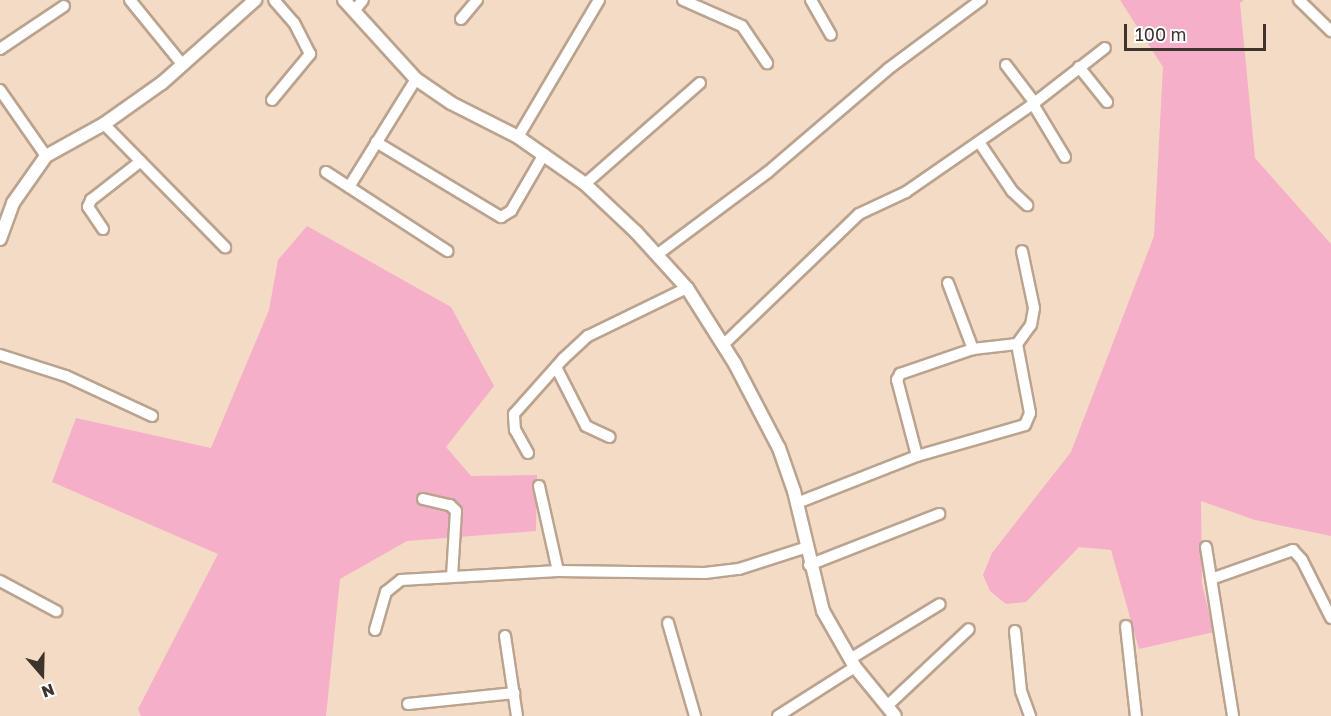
<!DOCTYPE html>
<style>
body{margin:0}
#map{position:relative;width:1331px;height:716px;overflow:hidden;background:#f3dbc6;font-family:"Golos Text",sans-serif}
div>[style]{position:absolute}
.green>*{inset:0;background:#f6afc8}
.roads{filter:drop-shadow(2px 0 #baa38f) drop-shadow(-2px 0 #baa38f) drop-shadow(0 2px #baa38f) drop-shadow(0 -2px #baa38f)}
.minor>*{height:10px;margin:-5px;padding:0 5px;transform-origin:5px;border-radius:5px;background:#fff}
.tertiary>*{height:12px;margin:-6px;padding:0 6px;transform-origin:6px;border-radius:6px;background:#fff}
span{translate:-50% -50%;white-space:nowrap;text-align:center;line-height:1.15;-webkit-text-stroke:4.5px #fff;paint-order:stroke}
.north{position:absolute;left:12px;top:644px;width:60px;height:60px;-webkit-text-stroke:4px #fff;paint-order:stroke;rotate:160deg;font-size:16px;font-weight:700;line-height:24px;text-align:center;color:#3e342c}
.north::after{content:'';display:block;margin:auto;width:21px;height:27px;background:#3e342c;clip-path:polygon(50% 0,100% 100%,50% 72%,0 100%)}
.scale{position:absolute;left:1124px;top:24px;width:142px;height:27px;box-sizing:border-box;border:3px solid #3e342c;border-top:0;padding-left:8px;font-size:18px;line-height:21px;white-space:nowrap;color:#3e342c;-webkit-text-stroke:4px #fff;paint-order:stroke}
</style>
<div id="map">
<div class="green">
<i style="clip-path:polygon(1120px 0,1244px 0,1240px 3px,1255px 158px,1331px 244px,1331px 536px,1255px 520px,1201px 501px,1202px 584px,1214px 632px,1139px 649px,1111px 550px,1079px 547px,1026px 602px,1006px 604px,990px 591px,983px 575px,992px 553px,1071px 452px,1154px 236px,1163px 67px)"></i>
<i style="clip-path:polygon(307px 226px,451px 307px,494px 386px,446px 447px,471px 476px,537px 475px,536px 531px,407px 541px,340px 579px,326px 716px,141px 716px,138px 709px,218px 554px,52px 482px,76px 418px,211px 448px,269px 310px,278px 260px)"></i>
</div>
<div class="roads">
<div class="minor">
<i style="left:130px;top:0;width:82px;rotate:50.9deg"></i>
<i style="left:683px;top:0;width:64px;rotate:23.8deg"></i>
<i style="left:742px;top:26px;width:45px;rotate:56deg"></i>
<i style="left:811px;top:0;width:40px;rotate:60.3deg"></i>
<i style="left:1299px;top:0;width:45px;rotate:44.1deg"></i>
<i style="left:354px;top:11px;width:14px;rotate:-51deg"></i>
<i style="left:461px;top:19px;width:25px;rotate:-50deg"></i>
<i style="left:0;top:49px;width:77px;rotate:-33.9deg"></i>
<i style="left:1006px;top:65px;width:48px;rotate:52.7deg"></i>
<i style="left:1079px;top:67px;width:45px;rotate:51.3deg"></i>
<i style="left:0;top:90px;width:80px;rotate:55.1deg"></i>
<i style="left:272px;top:100px;width:60px;rotate:-50.4deg"></i>
<i style="left:310px;top:54px;width:35px;rotate:-117deg"></i>
<i style="left:294px;top:23px;width:30px;rotate:-131deg"></i>
<i style="left:1033px;top:104px;width:62px;rotate:58.9deg"></i>
<i style="left:104px;top:124px;width:173px;rotate:45.5deg"></i>
<i style="left:518px;top:137px;width:159px;rotate:-59.4deg"></i>
<i style="left:376px;top:142px;width:146px;rotate:31deg"></i>
<i style="left:501px;top:217px;width:12px;rotate:-31deg"></i>
<i style="left:511px;top:211px;width:66px;rotate:-59.9deg"></i>
<i style="left:979px;top:142px;width:59px;rotate:56deg"></i>
<i style="left:1012px;top:191px;width:21px;rotate:43deg"></i>
<i style="left:326px;top:172px;width:145px;rotate:33.1deg"></i>
<i style="left:585px;top:184px;width:153px;rotate:-41.3deg"></i>
<i style="left:349px;top:187px;width:127px;rotate:-58.2deg"></i>
<i style="left:103px;top:229px;width:27px;rotate:-124deg"></i>
<i style="left:88px;top:207px;width:8px;rotate:-67deg"></i>
<i style="left:91px;top:200px;width:63px;rotate:-38deg"></i>
<i style="left:658px;top:254px;width:137px;rotate:-36.7deg"></i>
<i style="left:768px;top:172px;width:158px;rotate:-40.6deg"></i>
<i style="left:888px;top:69px;width:116px;rotate:-36.6deg"></i>
<i style="left:948px;top:283px;width:71px;rotate:69.3deg"></i>
<i style="left:1017px;top:344px;width:24px;rotate:-54deg"></i>
<i style="left:1031px;top:325px;width:17px;rotate:-80deg"></i>
<i style="left:1034px;top:308px;width:58px;rotate:-101.9deg"></i>
<i style="left:723px;top:345px;width:189px;rotate:-43.9deg"></i>
<i style="left:859px;top:214px;width:52px;rotate:-25.1deg"></i>
<i style="left:906px;top:192px;width:155px;rotate:-34.7deg"></i>
<i style="left:1033px;top:104px;width:91px;rotate:-37.9deg"></i>
<i style="left:0;top:355px;width:69px;rotate:17.7deg"></i>
<i style="left:66px;top:376px;width:95px;rotate:24.9deg"></i>
<i style="left:557px;top:369px;width:64px;rotate:63deg"></i>
<i style="left:586px;top:426px;width:26px;rotate:25deg"></i>
<i style="left:528px;top:453px;width:26px;rotate:-119deg"></i>
<i style="left:515px;top:430px;width:16px;rotate:-94deg"></i>
<i style="left:514px;top:414px;width:74px;rotate:-48.3deg"></i>
<i style="left:563px;top:359px;width:34px;rotate:-43deg"></i>
<i style="left:588px;top:336px;width:110px;rotate:-25.9deg"></i>
<i style="left:917px;top:456px;width:79px;rotate:-104.7deg"></i>
<i style="left:897px;top:380px;width:7px;rotate:-63deg"></i>
<i style="left:900px;top:374px;width:77px;rotate:-18.9deg"></i>
<i style="left:973px;top:349px;width:44px;rotate:-6.5deg"></i>
<i style="left:539px;top:486px;width:87px;rotate:77.4deg"></i>
<i style="left:423px;top:499px;width:28px;rotate:13deg"></i>
<i style="left:450px;top:505px;width:8px;rotate:45deg"></i>
<i style="left:456px;top:511px;width:65px;rotate:93.5deg"></i>
<i style="left:797px;top:503px;width:129px;rotate:-21.4deg"></i>
<i style="left:917px;top:456px;width:112px;rotate:-16deg"></i>
<i style="left:1025px;top:425px;width:13px;rotate:-67deg"></i>
<i style="left:1030px;top:413px;width:70px;rotate:-100.7deg"></i>
<i style="left:1206px;top:547px;width:171px;rotate:80.9deg"></i>
<i style="left:809px;top:565px;width:140px;rotate:-21.4deg"></i>
<i style="left:1214px;top:578px;width:84px;rotate:-19.5deg"></i>
<i style="left:1293px;top:550px;width:13px;rotate:48deg"></i>
<i style="left:1302px;top:560px;width:65px;rotate:63.4deg"></i>
<i style="left:0;top:581px;width:64px;rotate:28.2deg"></i>
<i style="left:668px;top:623px;width:97px;rotate:73.8deg"></i>
<i style="left:1126px;top:626px;width:91px;rotate:83.7deg"></i>
<i style="left:375px;top:630px;width:40px;rotate:-74deg"></i>
<i style="left:386px;top:592px;width:19px;rotate:-39deg"></i>
<i style="left:401px;top:580px;width:157px;rotate:-3.3deg"></i>
<i style="left:558px;top:571px;width:147px;rotate:0.8deg"></i>
<i style="left:705px;top:573px;width:34px;rotate:-7deg"></i>
<i style="left:739px;top:569px;width:71px;rotate:-17.9deg"></i>
<i style="left:1015px;top:631px;width:60px;rotate:84.3deg"></i>
<i style="left:1021px;top:691px;width:27px;rotate:70deg"></i>
<i style="left:505px;top:636px;width:81px;rotate:81.5deg"></i>
<i style="left:850px;top:659px;width:105px;rotate:-31.4deg"></i>
<i style="left:408px;top:704px;width:107px;rotate:-5.9deg"></i>
<i style="left:887px;top:706px;width:112px;rotate:-43.2deg"></i>
<i style="left:778px;top:716px;width:91px;rotate:-32.5deg"></i>
</div>
<div class="tertiary">
<i style="left:344px;top:0;width:107px;rotate:47.7deg"></i>
<i style="left:416px;top:79px;width:42px;rotate:34.4deg"></i>
<i style="left:451px;top:103px;width:75px;rotate:26.9deg"></i>
<i style="left:518px;top:137px;width:82px;rotate:35deg"></i>
<i style="left:585px;top:184px;width:70px;rotate:43.3deg"></i>
<i style="left:636px;top:232px;width:76px;rotate:47.7deg"></i>
<i style="left:687px;top:288px;width:90px;rotate:57.7deg"></i>
<i style="left:735px;top:364px;width:95px;rotate:62.4deg"></i>
<i style="left:779px;top:448px;width:46px;rotate:70.8deg"></i>
<i style="left:794px;top:491px;width:123px;rotate:76.4deg"></i>
<i style="left:823px;top:611px;width:64px;rotate:60.3deg"></i>
<i style="left:855px;top:667px;width:63px;rotate:50.8deg"></i>
<i style="left:0;top:239px;width:38px;rotate:-70deg"></i>
<i style="left:13px;top:203px;width:57px;rotate:-54.9deg"></i>
<i style="left:46px;top:156px;width:66px;rotate:-28.9deg"></i>
<i style="left:104px;top:124px;width:71px;rotate:-35.3deg"></i>
<i style="left:162px;top:83px;width:125px;rotate:-41.7deg"></i>
</div>
</div>
<div class="north">N</div>
<div class="scale">100 m</div>
</div>
